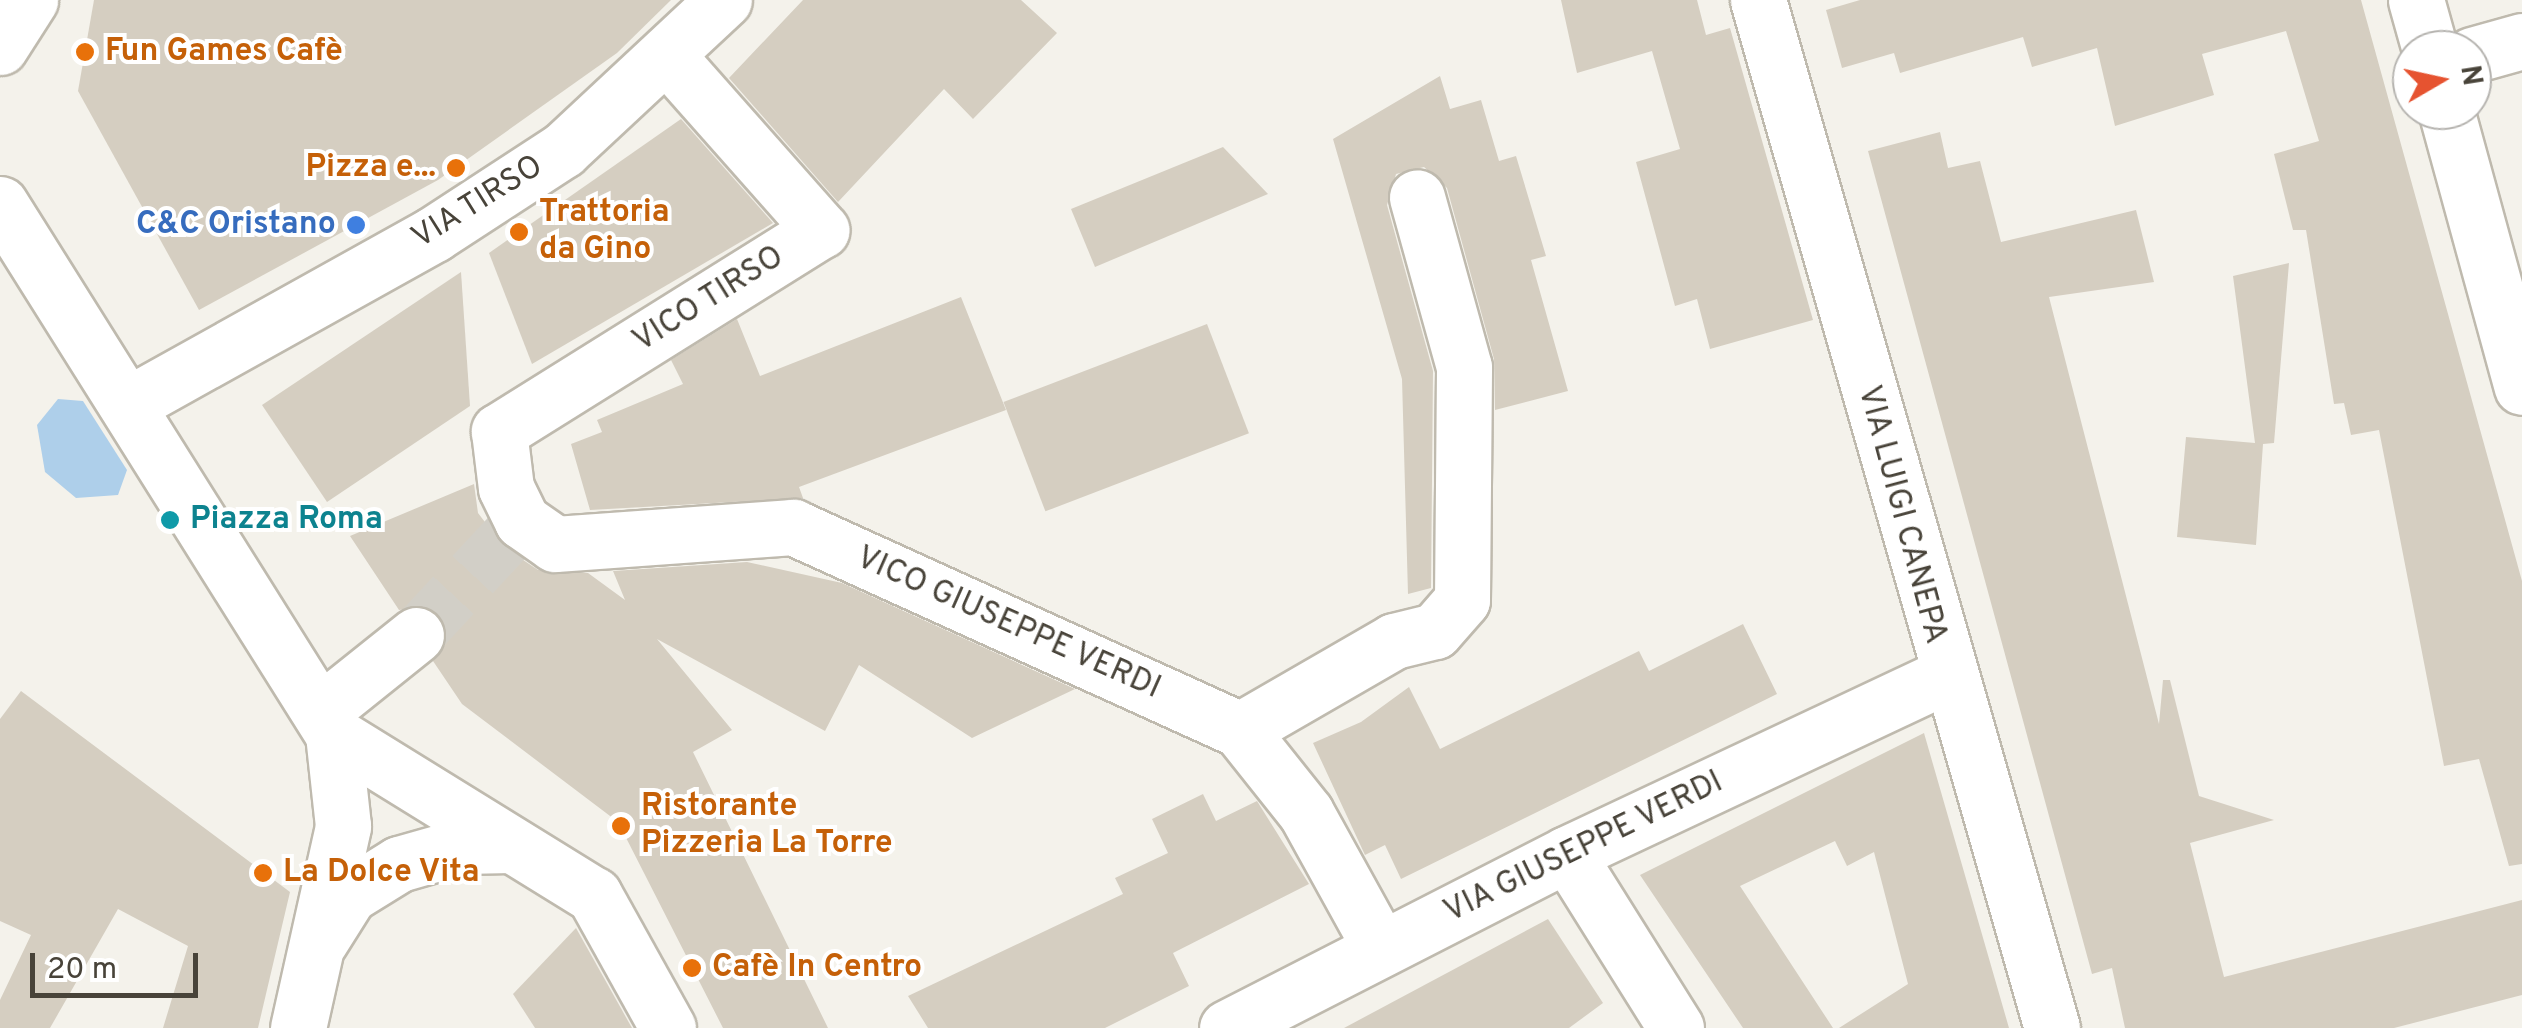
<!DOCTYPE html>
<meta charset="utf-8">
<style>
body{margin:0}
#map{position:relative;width:2522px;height:1028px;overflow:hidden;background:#f4f2eb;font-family:Overpass,sans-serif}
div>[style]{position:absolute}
.water>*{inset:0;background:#aecfea}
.building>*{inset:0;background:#d5cec1;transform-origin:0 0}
.minor-tunnel>*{height:55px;margin-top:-27.5px;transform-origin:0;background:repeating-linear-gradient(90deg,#d2cfc7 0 55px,transparent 0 83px)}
.roads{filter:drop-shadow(2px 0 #bfbaae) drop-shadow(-2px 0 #bfbaae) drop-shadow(0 2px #bfbaae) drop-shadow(0 -2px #bfbaae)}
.minor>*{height:55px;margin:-27.5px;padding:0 27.5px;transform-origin:27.5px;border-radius:27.5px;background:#fff}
.dots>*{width:28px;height:28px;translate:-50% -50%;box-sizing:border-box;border:5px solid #fff;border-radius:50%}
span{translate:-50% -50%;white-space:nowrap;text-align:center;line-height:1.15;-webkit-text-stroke:8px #fff;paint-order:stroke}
.food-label{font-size:32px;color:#c56008;font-weight:700}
.left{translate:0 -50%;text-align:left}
.right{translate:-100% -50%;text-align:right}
.street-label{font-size:32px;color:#484339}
.shop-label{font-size:32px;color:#366cbe;font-weight:700}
.culture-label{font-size:32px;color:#0d838f;font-weight:700}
.north{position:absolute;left:2392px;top:30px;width:100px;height:100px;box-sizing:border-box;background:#fff;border:2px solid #b6b4b0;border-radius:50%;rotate:81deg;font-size:28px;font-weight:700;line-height:40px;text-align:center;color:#484339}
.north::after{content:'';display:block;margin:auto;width:35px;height:45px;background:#e65330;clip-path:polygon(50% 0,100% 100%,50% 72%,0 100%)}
.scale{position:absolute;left:30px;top:953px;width:168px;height:45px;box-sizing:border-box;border:5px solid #484339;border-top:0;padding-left:12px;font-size:30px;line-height:35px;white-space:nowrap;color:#484339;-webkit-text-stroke:8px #fff;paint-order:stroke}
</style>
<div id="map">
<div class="water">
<i style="clip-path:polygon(58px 399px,83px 401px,127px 470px,118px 495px,76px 498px,45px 472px,37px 425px)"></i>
</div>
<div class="building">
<i style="clip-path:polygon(94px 0,671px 0,617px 53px,438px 180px,199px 310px,78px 91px)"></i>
<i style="clip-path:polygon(803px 0,1021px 0,1057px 33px,973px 119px,944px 89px,838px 202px,729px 78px)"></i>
<i style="clip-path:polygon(1561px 0,1697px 0,1706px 35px,1730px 28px,1813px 320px,1710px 349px,1697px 299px,1675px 306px,1636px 162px,1680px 149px,1652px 51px,1577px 73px)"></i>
<i style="clip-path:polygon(1860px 0,2361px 0,2522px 581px,2522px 864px,2509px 866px,2479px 759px,2444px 766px,2379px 430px,2351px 435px,2344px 403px,2334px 404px,2306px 230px,2293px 230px,2274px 154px,2319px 141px,2286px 31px,2202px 54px,2214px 95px,2115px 126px,2097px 48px,2032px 67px,2023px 37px,1900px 73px,1894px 53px,1842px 68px,1826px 10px)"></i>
<i style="clip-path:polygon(1440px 76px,1450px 109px,1481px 100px,1499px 161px,1516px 156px,1546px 256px,1531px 260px,1568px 391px,1495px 410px,1494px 359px,1447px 188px,1424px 167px,1396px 174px,1387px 205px,1433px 371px,1431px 588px,1408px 594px,1402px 379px,1333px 139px)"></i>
<i style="clip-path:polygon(681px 119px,773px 223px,532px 364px,489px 253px)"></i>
<i style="clip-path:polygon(1940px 132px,1948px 168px,1980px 161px,2001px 242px,2136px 210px,2154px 282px,2049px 297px,2159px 724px,2163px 680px,2170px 680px,2199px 796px,2274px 820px,2190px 843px,2224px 977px,2522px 900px,2522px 995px,2394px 1028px,2125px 1028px,2112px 968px,2092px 974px,1868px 151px)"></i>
<i style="clip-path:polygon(1223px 147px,1268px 194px,1095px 267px,1071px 209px)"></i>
<i style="clip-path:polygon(2289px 263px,2274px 443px,2263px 444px,2256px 545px,2177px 537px,2186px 437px,2255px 443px,2233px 276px)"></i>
<i style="clip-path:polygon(461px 272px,470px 406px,327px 502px,262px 405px)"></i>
<i style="clip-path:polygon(961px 297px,1006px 410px,799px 487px,803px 498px,590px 510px,571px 444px,602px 432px,597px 420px,683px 384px,671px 360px,737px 319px,760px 376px)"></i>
<i style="left:1207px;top:324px;width:117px;height:218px;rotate:69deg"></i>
<i style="clip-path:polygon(474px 484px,478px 513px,504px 547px,538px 570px,588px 573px,625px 600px,613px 571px,747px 562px,842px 583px,1075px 689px,972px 738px,859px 665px,825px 731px,657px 639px,732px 730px,693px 752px,828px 1028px,723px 1028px,618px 822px,462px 704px,433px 661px,445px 645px,441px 616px,426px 606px,399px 610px,350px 536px)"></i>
<i style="clip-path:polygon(1743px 624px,1777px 694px,1401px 879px,1385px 845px,1365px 855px,1313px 743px,1361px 722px,1409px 687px,1440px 749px,1639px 651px,1649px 671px)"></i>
<i style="clip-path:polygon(21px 691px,290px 892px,258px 1028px,163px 1028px,188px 946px,118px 909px,50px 1028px,0 1028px,0 1000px,31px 935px,0 921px,0 719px)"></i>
<i style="clip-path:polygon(1924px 733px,2009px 1028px,1839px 1028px,1908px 984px,1874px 852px,1847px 866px,1835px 841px,1740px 886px,1833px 1028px,1743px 1028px,1640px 875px)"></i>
<i style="clip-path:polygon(1203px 794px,1216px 821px,1257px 801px,1309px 884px,1173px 953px,1189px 986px,1105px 1028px,928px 1028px,908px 996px,1123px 894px,1115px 878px,1168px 853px,1152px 819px)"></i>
<i style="clip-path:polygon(1548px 919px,1603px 1003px,1569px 1028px,1344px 1028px)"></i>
<i style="clip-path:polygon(576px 928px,632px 1028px,535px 1028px,513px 994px)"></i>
</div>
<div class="minor-tunnel">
<i style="left:416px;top:635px;width:135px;rotate:-47.1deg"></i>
</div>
<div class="roads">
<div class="minor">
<i style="left:1758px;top:0;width:1069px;rotate:74.04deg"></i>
<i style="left:2416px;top:0;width:52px;rotate:74.4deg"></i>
<i style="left:0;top:47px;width:56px;rotate:-57.4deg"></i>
<i style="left:2472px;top:55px;width:52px;rotate:-15.6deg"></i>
<i style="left:669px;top:58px;width:230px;rotate:48.5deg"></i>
<i style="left:821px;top:230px;width:380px;rotate:148deg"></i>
<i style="left:499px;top:431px;width:57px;rotate:83deg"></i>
<i style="left:506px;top:488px;width:37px;rotate:64deg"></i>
<i style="left:522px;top:521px;width:40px;rotate:34.9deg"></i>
<i style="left:555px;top:544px;width:239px;rotate:-4.1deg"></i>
<i style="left:793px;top:527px;width:491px;rotate:24.4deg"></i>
<i style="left:1240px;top:730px;width:106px;rotate:51.5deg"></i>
<i style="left:1306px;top:813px;width:155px;rotate:61.1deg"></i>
<i style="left:2446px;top:110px;width:287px;rotate:74.7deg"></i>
<i style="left:0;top:204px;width:626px;rotate:57.86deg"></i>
<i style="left:333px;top:734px;width:307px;rotate:31.7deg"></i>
<i style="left:594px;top:895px;width:152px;rotate:60.9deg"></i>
<i style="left:127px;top:405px;width:351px;rotate:-29.1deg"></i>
<i style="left:434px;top:234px;width:154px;rotate:-33.1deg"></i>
<i style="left:563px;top:150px;width:220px;rotate:-43deg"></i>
<i style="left:320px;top:712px;width:123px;rotate:-38.7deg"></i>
<i style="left:1240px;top:730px;width:178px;rotate:-30deg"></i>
<i style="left:1394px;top:641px;width:42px;rotate:-13.7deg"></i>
<i style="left:1435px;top:631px;width:41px;rotate:-48.9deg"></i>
<i style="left:1462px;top:600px;width:233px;rotate:-89.5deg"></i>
<i style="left:1464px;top:367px;width:176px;rotate:-105.5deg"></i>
<i style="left:1567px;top:854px;width:205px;rotate:57.9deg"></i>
<i style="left:320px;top:941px;width:54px;rotate:-57.8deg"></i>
<i style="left:349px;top:895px;width:59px;rotate:-31.8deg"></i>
<i style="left:399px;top:864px;width:66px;rotate:-15.9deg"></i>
<i style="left:462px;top:846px;width:49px;rotate:-1.2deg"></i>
<i style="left:298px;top:1028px;width:207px;rotate:-77.4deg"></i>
<i style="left:343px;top:826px;width:93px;rotate:-96.2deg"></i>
<i style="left:1227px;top:1028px;width:382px;rotate:-27.1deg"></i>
<i style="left:1567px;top:854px;width:418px;rotate:-25.2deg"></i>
</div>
</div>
<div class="dots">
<i style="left:85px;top:52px;background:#e8710a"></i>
<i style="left:456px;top:168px;background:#e8710a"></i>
<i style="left:356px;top:225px;background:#3f7fe0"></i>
<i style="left:519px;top:232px;background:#e8710a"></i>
<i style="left:170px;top:520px;background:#0f9aa8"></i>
<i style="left:621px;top:826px;background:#e8710a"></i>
<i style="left:263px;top:873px;background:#e8710a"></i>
<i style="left:692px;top:968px;background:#e8710a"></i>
</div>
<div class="food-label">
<span class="left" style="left:105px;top:52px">Fun Games Cafè</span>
<span class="right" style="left:436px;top:168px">Pizza e...</span>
<span class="left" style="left:539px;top:232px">Trattoria<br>da Gino</span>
<span class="left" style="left:641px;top:826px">Ristorante<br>Pizzeria La Torre</span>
<span class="left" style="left:283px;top:873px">La Dolce Vita</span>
<span class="left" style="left:712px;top:968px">Cafè In Centro</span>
</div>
<div class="street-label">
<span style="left:478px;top:203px;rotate:-32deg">VIA TIRSO</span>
<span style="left:709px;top:300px;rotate:-32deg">VICO TIRSO</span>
<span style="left:1901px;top:515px;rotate:75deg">VIA LUIGI CANEPA</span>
<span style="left:1008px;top:624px;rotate:24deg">VICO GIUSEPPE VERDI</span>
<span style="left:1584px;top:848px;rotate:-26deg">VIA GIUSEPPE VERDI</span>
</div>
<div class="shop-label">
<span class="right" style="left:336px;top:225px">C&amp;C Oristano</span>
</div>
<div class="culture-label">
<span class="left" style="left:190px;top:520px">Piazza Roma</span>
</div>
<div class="north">N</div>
<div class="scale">20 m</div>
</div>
